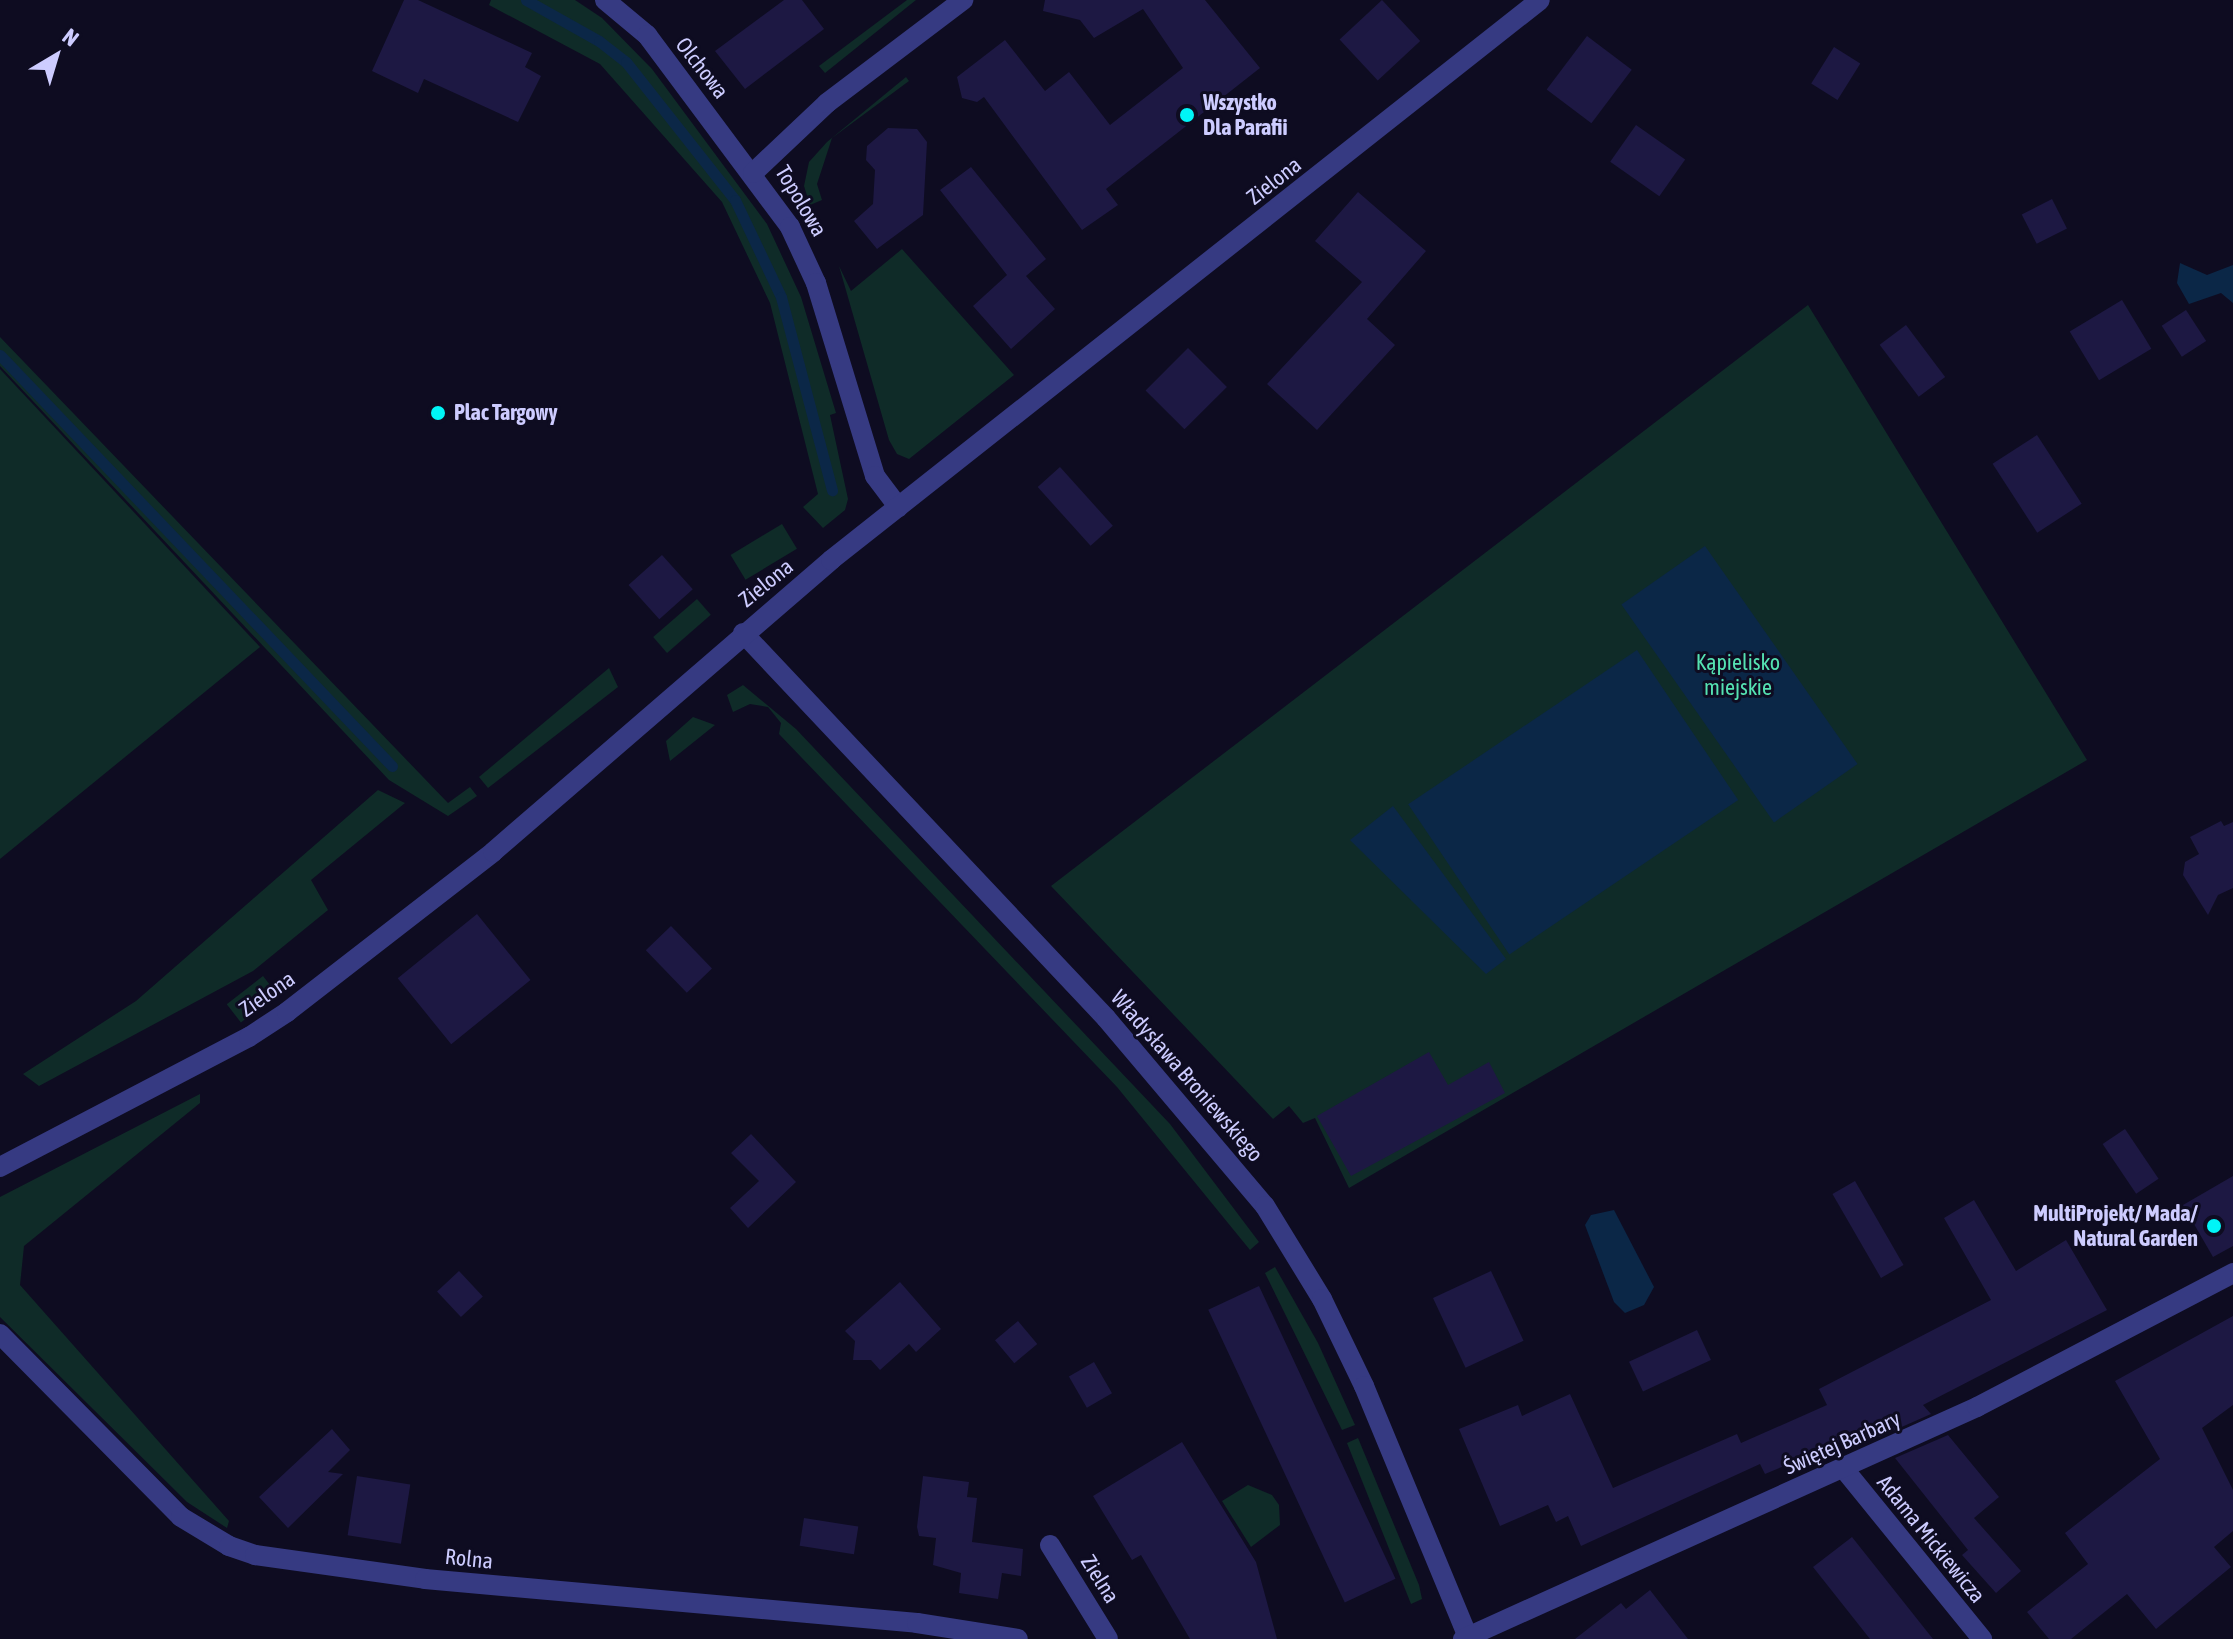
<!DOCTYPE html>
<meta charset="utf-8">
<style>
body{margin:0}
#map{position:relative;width:2233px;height:1639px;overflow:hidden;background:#0e0c21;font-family:"Asap Condensed",sans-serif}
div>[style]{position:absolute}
.green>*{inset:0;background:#0f2b28;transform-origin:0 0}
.water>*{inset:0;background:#0b2747;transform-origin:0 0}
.stream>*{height:11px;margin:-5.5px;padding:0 5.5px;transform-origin:5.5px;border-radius:5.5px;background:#0b2747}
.building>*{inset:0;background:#1d1843;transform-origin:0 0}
.minor>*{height:20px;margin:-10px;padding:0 10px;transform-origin:10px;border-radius:10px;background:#363a82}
.dots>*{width:22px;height:22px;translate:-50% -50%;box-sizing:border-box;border:4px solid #0e0c21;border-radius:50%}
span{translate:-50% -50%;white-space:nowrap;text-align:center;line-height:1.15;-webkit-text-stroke:6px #0e0c21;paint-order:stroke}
.street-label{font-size:22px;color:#cdccff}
.poi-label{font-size:22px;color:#cdccff;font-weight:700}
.left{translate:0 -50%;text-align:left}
.right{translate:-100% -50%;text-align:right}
.park-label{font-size:22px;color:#55e2b2}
.north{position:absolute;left:16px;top:16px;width:80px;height:80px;-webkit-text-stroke:6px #0e0c21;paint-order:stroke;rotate:38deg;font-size:22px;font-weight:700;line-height:32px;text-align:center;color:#cdccff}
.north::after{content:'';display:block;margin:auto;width:28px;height:36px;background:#cdccff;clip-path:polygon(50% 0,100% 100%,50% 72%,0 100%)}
</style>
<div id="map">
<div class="green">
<i style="clip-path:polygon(491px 0,575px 0,602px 18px,652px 69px,767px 224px,801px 297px,836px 413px,830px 415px,848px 499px,845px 510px,823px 528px,803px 507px,818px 494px,770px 303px,722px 202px,600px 64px,489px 5px)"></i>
<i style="clip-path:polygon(907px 0,916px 0,825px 73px,819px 66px)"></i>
<i style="clip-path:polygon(906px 77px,909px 81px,832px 138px,817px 184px,822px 200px,810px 205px,804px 186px,809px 162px,827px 142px)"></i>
<i style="clip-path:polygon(902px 249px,1014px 375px,909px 459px,897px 454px,889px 440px,839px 266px,851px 291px)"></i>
<i style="clip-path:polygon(1808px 305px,2087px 760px,1349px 1188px,1315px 1118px,1303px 1123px,1289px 1106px,1273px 1119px,1051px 886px)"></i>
<i style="clip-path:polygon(0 337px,448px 803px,470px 787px,477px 796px,448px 816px,389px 780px,0 366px)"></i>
<i style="clip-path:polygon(0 369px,260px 647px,0 859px)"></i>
<i style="left:782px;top:524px;width:29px;height:60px;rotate:59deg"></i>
<i style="left:697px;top:599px;width:21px;height:58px;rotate:49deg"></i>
<i style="clip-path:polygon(609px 668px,618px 687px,488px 788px,479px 777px)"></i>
<i style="clip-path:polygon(743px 685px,796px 729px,1170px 1124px,1259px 1242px,1250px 1250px,1117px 1087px,779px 734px,781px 723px,768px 707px,750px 704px,733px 712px,727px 695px)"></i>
<i style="clip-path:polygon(693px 717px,715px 725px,670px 761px,666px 741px)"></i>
<i style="clip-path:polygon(378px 790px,405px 803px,311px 880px,328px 910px,253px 971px,39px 1086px,23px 1074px,136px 1001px)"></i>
<i style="left:263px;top:976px;width:23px;height:46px;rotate:52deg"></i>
<i style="clip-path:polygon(200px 1094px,200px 1103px,24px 1246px,20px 1285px,229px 1521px,227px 1528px,187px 1502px,0 1317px,0 1197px)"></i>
<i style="clip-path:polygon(1275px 1267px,1318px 1343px,1355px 1425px,1342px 1430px,1265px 1273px)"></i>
<i style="clip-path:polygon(1358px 1438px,1419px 1585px,1422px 1599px,1411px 1604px,1347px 1443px)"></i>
<i style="clip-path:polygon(1248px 1485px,1272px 1495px,1279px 1505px,1280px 1525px,1251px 1547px,1222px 1501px)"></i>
</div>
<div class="water">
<i style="clip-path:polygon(2180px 263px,2207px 275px,2233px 265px,2233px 303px,2221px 293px,2189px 304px,2177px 283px)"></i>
<i style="left:1705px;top:546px;width:266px;height:102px;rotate:55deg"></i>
<i style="left:1637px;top:650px;width:181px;height:276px;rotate:56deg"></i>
<i style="clip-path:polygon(1393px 806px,1506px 959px,1486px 974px,1350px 840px)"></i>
<i style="clip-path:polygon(1614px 1210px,1654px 1287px,1644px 1305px,1625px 1313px,1614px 1302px,1585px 1225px,1591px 1215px)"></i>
</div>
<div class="stream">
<i style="left:526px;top:0;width:84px;rotate:29.3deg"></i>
<i style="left:599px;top:41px;width:34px;rotate:38deg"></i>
<i style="left:626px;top:62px;width:176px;rotate:51.7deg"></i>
<i style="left:735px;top:200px;width:107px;rotate:64.6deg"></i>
<i style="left:781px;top:297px;width:200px;rotate:75.2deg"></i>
<i style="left:0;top:355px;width:568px;rotate:46.36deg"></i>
</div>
<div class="building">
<i style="clip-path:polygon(404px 0,418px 0,532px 53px,525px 67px,541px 76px,518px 122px,424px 79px,418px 93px,372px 71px)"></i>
<i style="clip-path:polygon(784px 0,802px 0,824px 29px,745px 89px,715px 51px)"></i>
<i style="clip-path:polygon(1045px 0,1205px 0,1260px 68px,1106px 189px,1118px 205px,1082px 230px,984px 97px,977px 102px,962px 98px,957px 77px,1005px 40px,1045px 91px,1069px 72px,1110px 125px,1183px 68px,1143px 9px,1094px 38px,1080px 20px,1043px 11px)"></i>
<i style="left:1382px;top:0;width:56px;height:58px;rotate:47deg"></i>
<i style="left:1587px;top:36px;width:56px;height:67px;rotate:37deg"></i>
<i style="left:1834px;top:47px;width:31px;height:43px;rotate:32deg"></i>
<i style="left:1636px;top:125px;width:60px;height:45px;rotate:35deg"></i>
<i style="clip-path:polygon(888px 128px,917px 129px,927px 142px,923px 215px,877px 249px,854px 221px,873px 204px,875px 170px,866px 160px,867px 146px)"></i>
<i style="clip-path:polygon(971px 167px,1046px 259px,1026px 276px,1055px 309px,1011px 349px,973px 306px,1007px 275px,940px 190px)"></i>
<i style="clip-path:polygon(1358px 192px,1426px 251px,1367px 319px,1395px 345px,1317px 430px,1267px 384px,1362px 282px,1315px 241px)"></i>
<i style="left:2052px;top:199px;width:33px;height:34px;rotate:63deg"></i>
<i style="left:2122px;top:300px;width:57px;height:61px;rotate:59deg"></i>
<i style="left:2186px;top:310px;width:37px;height:29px;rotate:57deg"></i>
<i style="left:1906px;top:325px;width:65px;height:33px;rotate:53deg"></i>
<i style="left:1188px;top:348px;width:55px;height:60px;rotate:45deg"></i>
<i style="left:2037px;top:435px;width:82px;height:53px;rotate:57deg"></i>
<i style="left:1060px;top:467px;width:79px;height:30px;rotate:48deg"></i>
<i style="left:662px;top:555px;width:46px;height:45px;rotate:48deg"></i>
<i style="clip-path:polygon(2221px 821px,2224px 826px,2233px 822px,2233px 888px,2218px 895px,2208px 915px,2183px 875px,2185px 862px,2199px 854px,2190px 837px)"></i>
<i style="left:477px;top:914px;width:85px;height:102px;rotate:51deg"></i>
<i style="left:671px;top:926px;width:59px;height:35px;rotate:46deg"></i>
<i style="clip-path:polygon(1429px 1052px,1448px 1085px,1489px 1062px,1505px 1093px,1351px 1176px,1317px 1116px)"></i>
<i style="left:2125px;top:1129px;width:60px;height:27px;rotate:56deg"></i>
<i style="clip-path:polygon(751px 1134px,796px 1182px,748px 1228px,730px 1208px,759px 1181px,731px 1153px)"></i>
<i style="clip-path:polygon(2233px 1176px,2233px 1246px,2213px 1257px,2183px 1205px)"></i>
<i style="left:1855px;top:1181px;width:97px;height:26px;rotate:60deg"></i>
<i style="clip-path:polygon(1974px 1200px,2016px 1271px,2066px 1240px,2107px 1310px,1923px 1405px,1931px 1414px,1879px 1437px,1872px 1429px,1765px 1474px,1760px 1464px,1581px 1546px,1568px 1516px,1556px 1522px,1548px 1505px,1500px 1526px,1459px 1429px,1518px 1405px,1522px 1416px,1570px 1394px,1613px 1488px,1737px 1434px,1741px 1443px,1827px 1405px,1819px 1389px,1991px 1300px,1944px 1218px)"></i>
<i style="left:459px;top:1271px;width:35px;height:30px;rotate:47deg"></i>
<i style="left:1491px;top:1271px;width:77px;height:64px;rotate:65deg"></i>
<i style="clip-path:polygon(900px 1282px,941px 1329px,916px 1352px,909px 1344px,880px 1370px,871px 1360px,853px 1360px,855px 1341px,845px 1331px)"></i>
<i style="left:1259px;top:1286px;width:323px;height:56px;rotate:65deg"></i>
<i style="clip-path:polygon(2233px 1316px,2233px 1405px,2202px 1428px,2233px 1490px,2233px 1531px,2214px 1547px,2231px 1567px,2156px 1629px,2127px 1594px,2071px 1639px,2049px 1639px,2027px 1612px,2088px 1564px,2065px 1533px,2160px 1459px,2115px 1381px)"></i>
<i style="left:1018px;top:1321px;width:30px;height:30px;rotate:50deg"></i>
<i style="left:1697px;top:1330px;width:33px;height:75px;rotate:65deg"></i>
<i style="left:1094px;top:1362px;width:36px;height:29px;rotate:60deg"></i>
<i style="clip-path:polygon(332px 1429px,350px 1450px,328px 1472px,343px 1474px,288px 1528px,259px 1497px)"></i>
<i style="clip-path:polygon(1948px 1435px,1999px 1497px,1974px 1518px,2021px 1571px,1996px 1593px,1962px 1555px,1968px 1550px,1895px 1458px)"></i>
<i style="clip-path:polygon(1182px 1442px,1256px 1562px,1277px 1639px,1190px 1639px,1141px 1555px,1132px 1560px,1093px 1496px)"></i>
<i style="left:357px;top:1476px;width:54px;height:60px;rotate:9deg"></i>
<i style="clip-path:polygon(923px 1476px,969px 1482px,967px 1497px,977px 1498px,972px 1542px,1023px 1549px,1021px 1576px,1002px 1573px,998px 1599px,959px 1593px,961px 1573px,933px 1565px,936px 1538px,919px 1536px,917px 1527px)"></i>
<i style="left:804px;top:1518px;width:55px;height:28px;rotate:9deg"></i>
<i style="clip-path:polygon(1852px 1537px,1933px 1639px,1870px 1639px,1813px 1567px)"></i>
<i style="clip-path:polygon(1650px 1590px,1688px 1639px,1575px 1639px,1621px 1603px,1626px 1609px)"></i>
</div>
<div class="minor">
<i style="left:605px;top:0;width:55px;rotate:39.8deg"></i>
<i style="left:647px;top:35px;width:239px;rotate:53.3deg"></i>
<i style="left:790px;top:227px;width:62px;rotate:65.1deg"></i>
<i style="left:816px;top:283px;width:202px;rotate:73deg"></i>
<i style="left:875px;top:476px;width:39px;rotate:53deg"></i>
<i style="left:753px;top:173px;width:102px;rotate:-43.4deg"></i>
<i style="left:827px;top:103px;width:171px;rotate:-37.1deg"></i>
<i style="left:743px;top:633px;width:529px;rotate:46.68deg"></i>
<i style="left:1106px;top:1018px;width:246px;rotate:49.8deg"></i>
<i style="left:1265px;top:1206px;width:109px;rotate:58.5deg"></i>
<i style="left:1322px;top:1299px;width:97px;rotate:64.2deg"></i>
<i style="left:1364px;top:1386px;width:274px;rotate:67.5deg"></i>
<i style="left:0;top:1167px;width:281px;rotate:-27.6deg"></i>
<i style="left:249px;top:1037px;width:45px;rotate:-33.3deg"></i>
<i style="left:287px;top:1012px;width:261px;rotate:-37.8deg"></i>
<i style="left:493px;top:852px;width:447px;rotate:-40.8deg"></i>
<i style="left:831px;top:560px;width:903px;rotate:-38.3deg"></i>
<i style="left:0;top:1334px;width:257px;rotate:45.3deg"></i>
<i style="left:181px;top:1517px;width:56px;rotate:31.1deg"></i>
<i style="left:229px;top:1546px;width:28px;rotate:19deg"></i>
<i style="left:255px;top:1555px;width:172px;rotate:8deg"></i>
<i style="left:425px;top:1579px;width:494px;rotate:5.1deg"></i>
<i style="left:917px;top:1623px;width:102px;rotate:9deg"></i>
<i style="left:1844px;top:1469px;width:219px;rotate:50.9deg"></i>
<i style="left:1050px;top:1545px;width:110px;rotate:58.3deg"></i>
<i style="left:1463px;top:1639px;width:564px;rotate:-24.29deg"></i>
<i style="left:1977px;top:1407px;width:289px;rotate:-27.6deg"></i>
</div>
<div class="dots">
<i style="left:1187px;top:115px;background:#00f5f7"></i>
<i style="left:438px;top:413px;background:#00f5f7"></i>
<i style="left:2214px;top:1226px;background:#00f5f7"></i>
</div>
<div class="street-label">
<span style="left:702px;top:68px;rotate:52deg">Olchowa</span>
<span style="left:1274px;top:181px;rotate:-38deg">Zielona</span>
<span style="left:801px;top:201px;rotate:59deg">Topolowa</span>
<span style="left:766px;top:583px;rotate:-39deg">Zielona</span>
<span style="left:267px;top:994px;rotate:-35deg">Zielona</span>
<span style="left:1187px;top:1076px;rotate:49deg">Władysława Broniewskiego</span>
<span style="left:1842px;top:1443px;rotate:-24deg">Świętej Barbary</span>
<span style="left:1931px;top:1539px;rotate:51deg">Adama Mickiewicza</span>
<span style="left:469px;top:1559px;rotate:6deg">Rolna</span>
<span style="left:1100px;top:1579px;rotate:58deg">Zielna</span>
</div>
<div class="poi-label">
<span class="left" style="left:1203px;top:115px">Wszystko<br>Dla Parafii</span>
<span class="left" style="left:454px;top:413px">Plac Targowy</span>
<span class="right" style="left:2198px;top:1226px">MultiProjekt/ Mada/<br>Natural Garden</span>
</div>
<div class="park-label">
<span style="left:1738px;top:675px">Kąpielisko<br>miejskie</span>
</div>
<div class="north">N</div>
</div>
